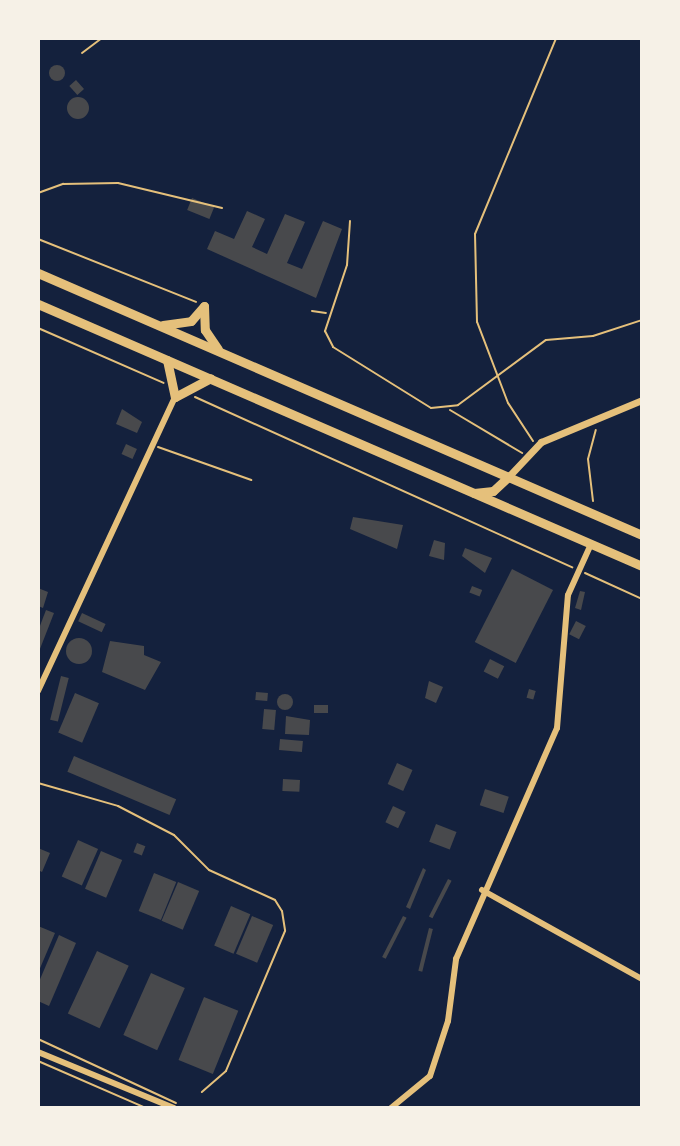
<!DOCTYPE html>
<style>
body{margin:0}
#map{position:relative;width:680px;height:1146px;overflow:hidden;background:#14213d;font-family:"Space Grotesk",sans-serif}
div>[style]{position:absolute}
.building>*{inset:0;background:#48494c;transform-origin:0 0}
.round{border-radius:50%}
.path>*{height:2px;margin:-1px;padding:0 1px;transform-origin:1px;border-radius:1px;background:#e5c07b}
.minor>*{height:6px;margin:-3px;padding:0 3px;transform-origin:3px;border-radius:3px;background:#e5c07b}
.tertiary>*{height:7px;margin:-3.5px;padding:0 3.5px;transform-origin:3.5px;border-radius:3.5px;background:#e5c07b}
.trunk>*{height:9px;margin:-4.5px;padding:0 4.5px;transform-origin:4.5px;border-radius:4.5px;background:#e5c07b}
span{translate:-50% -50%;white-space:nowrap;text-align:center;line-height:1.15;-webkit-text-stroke:7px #f6f1e7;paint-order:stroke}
.frame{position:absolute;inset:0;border:40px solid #f6f1e7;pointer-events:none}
</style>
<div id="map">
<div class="building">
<i class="round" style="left:49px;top:65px;width:16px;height:16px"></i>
<i style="left:76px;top:80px;width:12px;height:9px;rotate:48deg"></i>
<i class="round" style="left:67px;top:97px;width:22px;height:22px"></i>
<i style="left:192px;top:198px;width:24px;height:13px;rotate:22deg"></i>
<i style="clip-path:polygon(247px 211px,265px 219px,252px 247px,267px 254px,285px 214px,305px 222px,287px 263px,302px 269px,323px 221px,342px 229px,316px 298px,207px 249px,215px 231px,234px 239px)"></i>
<i style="clip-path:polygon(122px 409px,142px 422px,137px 433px,116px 424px)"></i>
<i style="left:126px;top:444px;width:12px;height:11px;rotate:24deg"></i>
<i style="clip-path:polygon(353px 517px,403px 525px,397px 549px,350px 529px)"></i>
<i style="clip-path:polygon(434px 540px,445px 543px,444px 560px,429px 556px)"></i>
<i style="clip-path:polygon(465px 548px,492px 558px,485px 573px,462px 556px)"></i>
<i style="left:512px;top:569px;width:46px;height:82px;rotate:27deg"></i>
<i style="left:472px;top:586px;width:11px;height:7px;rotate:22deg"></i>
<i style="clip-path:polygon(38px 588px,48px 592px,43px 608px,38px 606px)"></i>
<i style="clip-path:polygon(580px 591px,585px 592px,581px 610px,575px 608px)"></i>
<i style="clip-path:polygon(46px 610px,54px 613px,38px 654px,38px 631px)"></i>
<i style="left:82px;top:613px;width:26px;height:9px;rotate:25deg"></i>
<i style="left:576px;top:621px;width:11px;height:15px;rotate:27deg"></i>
<i class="round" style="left:66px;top:638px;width:26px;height:26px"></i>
<i style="clip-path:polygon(110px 641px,144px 646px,144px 655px,161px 662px,145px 690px,102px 672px)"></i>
<i style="left:490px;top:659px;width:16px;height:14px;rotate:27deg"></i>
<i style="left:61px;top:676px;width:8px;height:45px;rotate:14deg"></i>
<i style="clip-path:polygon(429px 681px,443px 687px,436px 703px,425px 698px)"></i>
<i style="left:529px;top:689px;width:7px;height:9px;rotate:16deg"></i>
<i style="left:256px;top:692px;width:12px;height:8px;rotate:5deg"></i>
<i style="left:75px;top:693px;width:26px;height:43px;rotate:23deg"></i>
<i class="round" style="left:277px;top:694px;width:16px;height:16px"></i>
<i style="left:314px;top:705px;width:14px;height:8px"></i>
<i style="left:264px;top:709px;width:12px;height:20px;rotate:5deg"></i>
<i style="clip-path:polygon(286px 716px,310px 720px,309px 735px,285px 734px)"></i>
<i style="left:280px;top:739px;width:23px;height:11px;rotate:5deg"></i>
<i style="left:74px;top:756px;width:111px;height:17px;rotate:23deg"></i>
<i style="left:397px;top:763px;width:17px;height:23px;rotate:24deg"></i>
<i style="left:283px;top:779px;width:17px;height:12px;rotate:3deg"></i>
<i style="left:485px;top:789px;width:25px;height:17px;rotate:18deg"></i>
<i style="left:393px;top:806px;width:14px;height:18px;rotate:25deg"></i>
<i style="left:436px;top:824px;width:22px;height:19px;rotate:21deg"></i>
<i style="left:78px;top:840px;width:22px;height:40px;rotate:24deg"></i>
<i style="left:137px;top:843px;width:9px;height:10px;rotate:21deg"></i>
<i style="clip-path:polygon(38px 848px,50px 853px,42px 872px,38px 870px)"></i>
<i style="left:101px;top:851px;width:23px;height:41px;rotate:23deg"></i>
<i style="clip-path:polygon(423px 868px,426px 870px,410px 909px,406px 907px)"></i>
<i style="left:154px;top:873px;width:24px;height:41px;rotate:22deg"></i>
<i style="left:448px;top:879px;width:4px;height:42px;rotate:27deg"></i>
<i style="left:178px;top:882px;width:23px;height:42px;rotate:23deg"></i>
<i style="left:231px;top:906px;width:21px;height:43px;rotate:23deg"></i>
<i style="left:252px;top:916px;width:23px;height:41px;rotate:23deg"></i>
<i style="left:403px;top:916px;width:4px;height:46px;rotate:27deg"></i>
<i style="clip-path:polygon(38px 926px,55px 933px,38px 973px)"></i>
<i style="left:429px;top:928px;width:4px;height:44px;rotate:14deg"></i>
<i style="clip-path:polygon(59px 935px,76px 943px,49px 1006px,38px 1001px,38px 984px)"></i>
<i style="left:97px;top:951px;width:35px;height:69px;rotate:25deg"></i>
<i style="left:151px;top:973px;width:37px;height:68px;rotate:24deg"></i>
<i style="left:204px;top:997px;width:37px;height:68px;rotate:22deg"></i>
</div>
<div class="path">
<i style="left:82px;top:53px;width:25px;rotate:-37deg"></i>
<i style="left:38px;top:193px;width:27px;rotate:-20deg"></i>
<i style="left:63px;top:184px;width:55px;rotate:-1deg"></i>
<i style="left:118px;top:183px;width:107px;rotate:13.5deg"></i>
<i style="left:350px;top:221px;width:44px;rotate:93.9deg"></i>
<i style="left:347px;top:265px;width:70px;rotate:108.4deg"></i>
<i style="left:325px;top:331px;width:18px;rotate:63deg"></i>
<i style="left:333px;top:347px;width:115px;rotate:31.9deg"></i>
<i style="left:431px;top:408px;width:27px;rotate:-6deg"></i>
<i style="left:458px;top:405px;width:109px;rotate:-36.5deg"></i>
<i style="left:546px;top:340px;width:47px;rotate:-4.9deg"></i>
<i style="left:593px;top:336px;width:52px;rotate:-18.1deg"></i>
<i style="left:38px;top:239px;width:170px;rotate:21.7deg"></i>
<i style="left:312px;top:311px;width:14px;rotate:8deg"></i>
<i style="left:38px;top:328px;width:137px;rotate:23.6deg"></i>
<i style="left:195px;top:397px;width:414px;rotate:24.3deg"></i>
<i style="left:450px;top:410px;width:84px;rotate:30.8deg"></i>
<i style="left:533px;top:441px;width:45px;rotate:-123.3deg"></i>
<i style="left:508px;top:403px;width:87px;rotate:-110.9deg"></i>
<i style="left:477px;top:322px;width:88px;rotate:-91.3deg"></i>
<i style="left:475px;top:234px;width:212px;rotate:-67.5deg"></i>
<i style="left:158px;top:447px;width:99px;rotate:19.5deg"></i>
<i style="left:593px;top:501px;width:42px;rotate:-96.8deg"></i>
<i style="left:588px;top:459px;width:30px;rotate:-75deg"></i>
<i style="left:585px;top:573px;width:63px;rotate:24.5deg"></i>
<i style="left:38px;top:783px;width:83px;rotate:16deg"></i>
<i style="left:118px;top:806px;width:63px;rotate:27.4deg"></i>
<i style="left:174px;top:835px;width:49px;rotate:45deg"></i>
<i style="left:209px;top:870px;width:72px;rotate:24.4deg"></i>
<i style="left:275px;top:900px;width:13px;rotate:58deg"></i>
<i style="left:282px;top:911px;width:20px;rotate:81deg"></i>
<i style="left:285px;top:931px;width:152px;rotate:112.9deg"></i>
<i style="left:226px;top:1071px;width:32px;rotate:139deg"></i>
<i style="left:38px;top:1039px;width:152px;rotate:24.9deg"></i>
<i style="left:38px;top:1061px;width:118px;rotate:23.5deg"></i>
</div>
<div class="minor">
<i style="left:38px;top:691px;width:324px;rotate:-65deg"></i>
<i style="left:482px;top:890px;width:183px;rotate:29.1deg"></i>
<i style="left:38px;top:1052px;width:147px;rotate:22.4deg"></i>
<i style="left:391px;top:1108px;width:50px;rotate:-39.4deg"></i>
<i style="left:430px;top:1076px;width:58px;rotate:-71.9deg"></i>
<i style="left:448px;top:1021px;width:63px;rotate:-82.6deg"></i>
<i style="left:456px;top:959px;width:252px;rotate:-66.4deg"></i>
<i style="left:557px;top:728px;width:133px;rotate:-85.3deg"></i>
<i style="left:568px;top:595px;width:56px;rotate:-65.7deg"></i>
</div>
<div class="tertiary">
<i style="left:508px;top:477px;width:48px;rotate:-46.7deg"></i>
<i style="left:541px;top:442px;width:109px;rotate:-22.6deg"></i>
</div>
<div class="trunk">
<i style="left:38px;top:273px;width:658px;rotate:23.45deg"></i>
<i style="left:38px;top:304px;width:658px;rotate:23.45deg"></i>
<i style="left:163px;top:325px;width:28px;rotate:-8deg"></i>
<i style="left:191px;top:321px;width:20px;rotate:-49deg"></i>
<i style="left:204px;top:306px;width:24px;rotate:88deg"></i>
<i style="left:205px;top:330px;width:23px;rotate:56deg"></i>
<i style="left:167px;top:360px;width:38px;rotate:78deg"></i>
<i style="left:175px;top:397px;width:40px;rotate:-28deg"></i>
<i style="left:474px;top:493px;width:19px;rotate:-6deg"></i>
<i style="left:493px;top:491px;width:21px;rotate:-43deg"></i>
</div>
<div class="frame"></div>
</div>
